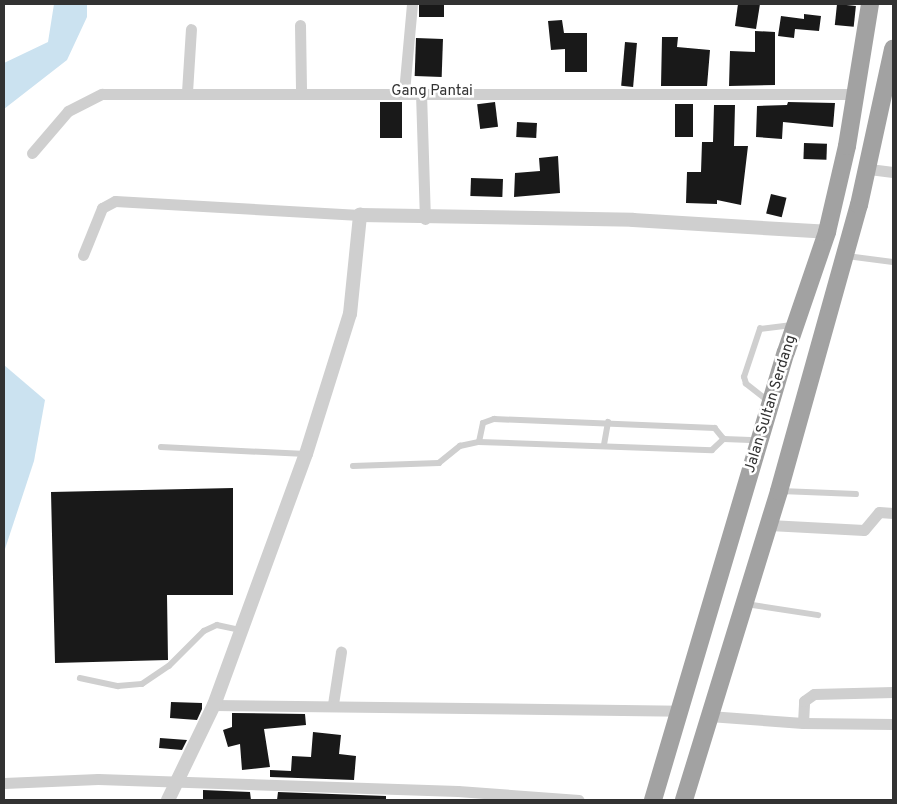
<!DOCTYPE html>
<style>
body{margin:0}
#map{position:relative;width:897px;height:804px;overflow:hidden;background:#fff;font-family:Overpass,sans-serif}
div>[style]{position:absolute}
.water>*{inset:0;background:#cbe2f0}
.building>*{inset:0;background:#191919;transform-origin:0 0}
.service>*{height:5.5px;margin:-2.75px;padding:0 2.75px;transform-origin:2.75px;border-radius:2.75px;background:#cfcfcf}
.minor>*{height:11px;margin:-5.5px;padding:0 5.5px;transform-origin:5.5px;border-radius:5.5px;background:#cfcfcf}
.tertiary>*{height:14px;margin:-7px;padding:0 7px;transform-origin:7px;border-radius:7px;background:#cfcfcf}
.trunk>*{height:18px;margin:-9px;padding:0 9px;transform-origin:9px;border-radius:9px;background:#a2a2a2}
span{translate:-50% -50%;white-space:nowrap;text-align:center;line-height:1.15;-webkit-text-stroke:5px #fff;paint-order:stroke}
.street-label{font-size:15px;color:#323232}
.frame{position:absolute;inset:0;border:5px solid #323232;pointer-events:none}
</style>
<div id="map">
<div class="water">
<i style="clip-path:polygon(54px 4px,87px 4px,87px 17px,67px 60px,4px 109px,4px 63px,48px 42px)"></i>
<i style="clip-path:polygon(4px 365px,45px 400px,34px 461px,4px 552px)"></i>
</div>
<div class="building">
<i style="left:419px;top:4px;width:25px;height:13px"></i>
<i style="clip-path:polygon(738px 4px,760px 4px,756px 29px,735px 26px)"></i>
<i style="left:837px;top:4px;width:19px;height:21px;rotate:6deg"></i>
<i style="clip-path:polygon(804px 14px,821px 16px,819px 31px,795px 29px,794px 38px,778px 36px,781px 16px,804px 19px)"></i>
<i style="clip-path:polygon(562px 20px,564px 33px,587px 33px,587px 72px,565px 72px,565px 49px,551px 50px,548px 21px)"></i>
<i style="clip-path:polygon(755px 31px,775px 32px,775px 85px,729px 86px,730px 51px,755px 52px)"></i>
<i style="clip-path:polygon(662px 37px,678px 37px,677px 47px,710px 50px,707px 86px,661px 86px)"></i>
<i style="left:416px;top:38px;width:27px;height:38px;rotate:2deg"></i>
<i style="left:625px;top:42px;width:12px;height:44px;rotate:5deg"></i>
<i style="left:380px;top:102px;width:22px;height:36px"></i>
<i style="left:495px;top:102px;width:25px;height:18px;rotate:83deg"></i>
<i style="clip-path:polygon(788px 102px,835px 103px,833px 127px,783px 122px,782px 139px,756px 137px,757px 106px,787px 105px)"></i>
<i style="left:675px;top:104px;width:18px;height:33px"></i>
<i style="clip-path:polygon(714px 105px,735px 105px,734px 146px,748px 146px,741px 205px,717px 200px,717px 204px,686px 203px,687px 172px,701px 172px,702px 142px,713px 142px)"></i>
<i style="left:517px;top:122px;width:20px;height:15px;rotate:3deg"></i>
<i style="left:804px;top:143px;width:23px;height:16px;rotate:2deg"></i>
<i style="clip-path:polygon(558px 156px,560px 193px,514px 197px,515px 173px,540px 171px,539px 158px)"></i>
<i style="left:471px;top:178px;width:32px;height:18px;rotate:2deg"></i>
<i style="left:771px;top:194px;width:16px;height:20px;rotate:14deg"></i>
<i style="clip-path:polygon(233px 488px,233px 595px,167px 595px,168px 660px,55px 663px,51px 492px)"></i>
<i style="clip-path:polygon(171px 702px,202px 703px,202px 709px,197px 720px,170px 718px)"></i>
<i style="clip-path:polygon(232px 713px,305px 714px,306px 725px,264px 729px,270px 767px,242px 770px,240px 744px,228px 747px,223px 730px,232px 727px)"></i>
<i style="clip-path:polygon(313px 732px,341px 735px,339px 754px,356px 756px,354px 780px,270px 777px,270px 770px,291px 771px,292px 756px,311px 757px)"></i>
<i style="clip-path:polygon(160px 738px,187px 740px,182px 750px,159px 748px)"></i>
<i style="clip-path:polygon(203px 790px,250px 792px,251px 800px,203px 800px)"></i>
<i style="clip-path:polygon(278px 792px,386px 796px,386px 800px,277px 800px)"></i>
</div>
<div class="service">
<i style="left:847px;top:256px;width:46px;rotate:7.4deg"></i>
<i style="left:769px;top:402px;width:29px;rotate:-142deg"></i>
<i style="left:746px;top:384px;width:7px;rotate:-106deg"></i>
<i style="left:744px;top:377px;width:51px;rotate:-71.6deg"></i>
<i style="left:760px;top:329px;width:32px;rotate:-7deg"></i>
<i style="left:724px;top:439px;width:33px;rotate:2deg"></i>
<i style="left:479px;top:442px;width:19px;rotate:-78deg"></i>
<i style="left:483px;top:423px;width:12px;rotate:-20deg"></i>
<i style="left:494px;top:419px;width:221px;rotate:2.3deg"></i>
<i style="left:715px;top:428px;width:14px;rotate:51deg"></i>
<i style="left:604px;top:445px;width:23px;rotate:-80deg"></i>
<i style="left:161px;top:447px;width:145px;rotate:2.8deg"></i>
<i style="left:353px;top:466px;width:86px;rotate:-2deg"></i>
<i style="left:439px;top:463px;width:27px;rotate:-39deg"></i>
<i style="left:460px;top:446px;width:19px;rotate:-12deg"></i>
<i style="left:479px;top:442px;width:233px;rotate:2deg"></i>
<i style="left:712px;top:450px;width:16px;rotate:-43deg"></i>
<i style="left:781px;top:491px;width:75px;rotate:2.3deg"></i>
<i style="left:746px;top:604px;width:73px;rotate:8.7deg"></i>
<i style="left:80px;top:678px;width:39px;rotate:12deg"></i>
<i style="left:118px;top:686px;width:24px;rotate:-5deg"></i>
<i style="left:142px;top:684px;width:32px;rotate:-34deg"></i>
<i style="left:169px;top:666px;width:49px;rotate:-45deg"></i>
<i style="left:204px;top:631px;width:14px;rotate:-25deg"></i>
<i style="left:217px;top:625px;width:24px;rotate:12deg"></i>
</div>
<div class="minor">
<i style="left:300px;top:25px;width:66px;rotate:89.1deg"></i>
<i style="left:187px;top:92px;width:63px;rotate:-86.4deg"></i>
<i style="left:404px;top:92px;width:88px;rotate:-84.8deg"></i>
<i style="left:421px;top:93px;width:126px;rotate:88.2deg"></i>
<i style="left:32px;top:153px;width:55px;rotate:-49.4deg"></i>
<i style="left:68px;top:111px;width:38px;rotate:-27deg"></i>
<i style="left:102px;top:94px;width:754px"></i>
<i style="left:869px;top:169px;width:24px;rotate:7deg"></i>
<i style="left:83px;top:255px;width:51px;rotate:-68deg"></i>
<i style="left:102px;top:208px;width:15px;rotate:-28deg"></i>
<i style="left:115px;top:201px;width:245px;rotate:3.3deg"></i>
<i style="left:769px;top:525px;width:95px;rotate:3deg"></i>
<i style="left:864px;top:530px;width:23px;rotate:-50deg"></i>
<i style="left:879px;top:512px;width:14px;rotate:4deg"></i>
<i style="left:333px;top:704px;width:53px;rotate:-81.3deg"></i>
<i style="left:214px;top:705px;width:466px;rotate:0.7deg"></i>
<i style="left:709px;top:716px;width:94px;rotate:4.3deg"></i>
<i style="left:803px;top:723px;width:90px;rotate:0.6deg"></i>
<i style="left:803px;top:723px;width:22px;rotate:-87deg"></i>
<i style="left:804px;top:701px;width:12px;rotate:-35deg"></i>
<i style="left:814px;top:694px;width:79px;rotate:-1.5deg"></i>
<i style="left:4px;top:783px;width:94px;rotate:-2.4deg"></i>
<i style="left:98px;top:779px;width:360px;rotate:1.9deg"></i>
<i style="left:458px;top:791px;width:121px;rotate:4.3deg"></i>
</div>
<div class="tertiary">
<i style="left:168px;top:800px;width:106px;rotate:-64.2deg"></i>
<i style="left:214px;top:705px;width:267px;rotate:-69.9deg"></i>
<i style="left:306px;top:454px;width:147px;rotate:-72.6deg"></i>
<i style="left:350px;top:314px;width:100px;rotate:-84.2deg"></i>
<i style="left:360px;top:215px;width:273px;rotate:1deg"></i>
<i style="left:633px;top:220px;width:194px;rotate:3.5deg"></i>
</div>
<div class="trunk">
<i style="left:653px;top:800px;width:467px;rotate:-73.5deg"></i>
<i style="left:786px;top:352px;width:127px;rotate:-71.1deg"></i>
<i style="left:827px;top:232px;width:88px;rotate:-76.9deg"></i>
<i style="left:847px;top:146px;width:144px;rotate:-80.8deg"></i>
<i style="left:684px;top:800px;width:323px;rotate:-72.9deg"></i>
<i style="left:779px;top:491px;width:297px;rotate:-74.4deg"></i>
<i style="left:859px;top:205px;width:160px;rotate:-77.7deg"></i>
</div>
<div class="street-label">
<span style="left:432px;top:92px">Gang Pantai</span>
<span style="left:771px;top:404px;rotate:-73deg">Jalan Sultan Serdang</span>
</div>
<div class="frame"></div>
</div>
